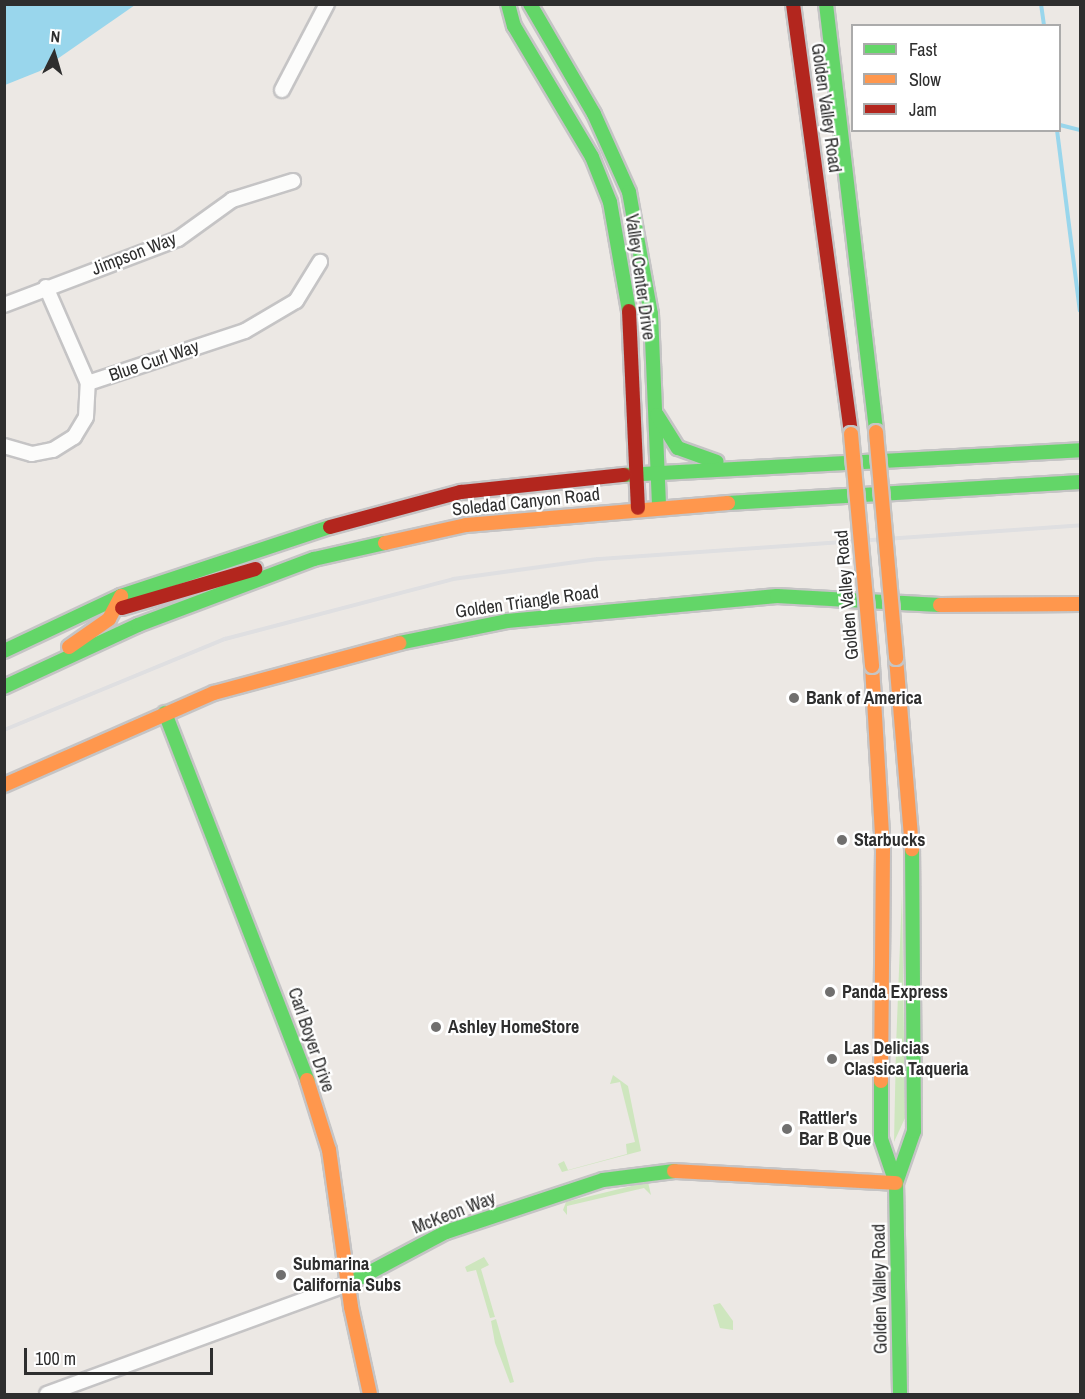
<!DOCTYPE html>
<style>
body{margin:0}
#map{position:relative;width:1085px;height:1399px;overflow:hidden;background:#ece8e4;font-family:"Archivo Narrow",sans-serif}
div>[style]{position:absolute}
.green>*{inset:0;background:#cee6be}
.water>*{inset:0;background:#99d6ec}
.stream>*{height:4px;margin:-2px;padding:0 2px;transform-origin:2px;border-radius:2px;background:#99d6ec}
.roads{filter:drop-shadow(2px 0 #c5c4c5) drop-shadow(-2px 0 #c5c4c5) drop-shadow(0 2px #c5c4c5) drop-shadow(0 -2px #c5c4c5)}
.street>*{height:14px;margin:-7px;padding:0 7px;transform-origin:7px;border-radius:7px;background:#fcfcfb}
.fast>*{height:14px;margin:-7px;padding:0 7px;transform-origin:7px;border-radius:7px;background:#63d668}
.slow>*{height:14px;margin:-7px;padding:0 7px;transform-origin:7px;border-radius:7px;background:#ff974d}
.jam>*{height:14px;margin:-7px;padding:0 7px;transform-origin:7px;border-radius:7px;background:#b3261e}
.rail>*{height:4px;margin:-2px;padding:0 2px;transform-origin:2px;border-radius:2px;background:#dfdfe1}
.bridges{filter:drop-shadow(2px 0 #c6c5c4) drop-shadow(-2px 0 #c6c5c4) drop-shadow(0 2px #c6c5c4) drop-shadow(0 -2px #c6c5c4)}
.slow-bridge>*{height:14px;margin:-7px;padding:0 7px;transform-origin:7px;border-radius:7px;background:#ff974d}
.dots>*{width:16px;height:16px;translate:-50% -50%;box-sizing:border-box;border:3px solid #fff;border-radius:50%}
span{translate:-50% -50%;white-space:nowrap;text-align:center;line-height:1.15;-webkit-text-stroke:4.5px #fff;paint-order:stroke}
.street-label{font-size:18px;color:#2e2e2e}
.poi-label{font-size:18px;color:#2e2e2e;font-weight:700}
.left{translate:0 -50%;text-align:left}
.frame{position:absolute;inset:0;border:6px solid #2e2e2e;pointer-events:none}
.legend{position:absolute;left:851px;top:24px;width:210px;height:108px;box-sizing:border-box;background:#fff;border:2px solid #ababab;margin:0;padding:8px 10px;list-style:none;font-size:18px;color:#2e2e2e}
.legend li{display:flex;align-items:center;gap:12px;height:30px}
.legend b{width:30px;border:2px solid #ababab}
.north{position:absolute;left:24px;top:24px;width:60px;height:60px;-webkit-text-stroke:4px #fff;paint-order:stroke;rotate:5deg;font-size:16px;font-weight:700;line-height:24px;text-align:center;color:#2e2e2e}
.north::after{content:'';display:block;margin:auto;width:21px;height:27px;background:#2e2e2e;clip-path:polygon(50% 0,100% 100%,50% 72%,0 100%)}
.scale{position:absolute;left:24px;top:1348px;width:189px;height:27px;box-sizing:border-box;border:3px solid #2e2e2e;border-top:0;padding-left:8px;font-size:18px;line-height:21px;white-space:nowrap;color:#2e2e2e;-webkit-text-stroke:4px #fff;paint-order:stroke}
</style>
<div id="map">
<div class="green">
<i style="clip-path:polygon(902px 893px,905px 1118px,894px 1142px,896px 1047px)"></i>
<i style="clip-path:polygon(613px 1075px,628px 1086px,641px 1151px,562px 1172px,558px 1164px,564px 1161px,568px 1170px,627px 1154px,626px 1144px,635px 1142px,620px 1082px,610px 1084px)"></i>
<i style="clip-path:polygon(648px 1182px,651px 1195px,644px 1188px,567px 1206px,567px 1215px,563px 1210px,566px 1202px)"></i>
<i style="clip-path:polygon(484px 1257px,489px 1265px,481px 1269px,495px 1317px,490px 1318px,476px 1270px,467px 1272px,465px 1267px)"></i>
<i style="clip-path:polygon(720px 1303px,733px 1321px,733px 1330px,720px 1328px,713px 1305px)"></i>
<i style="clip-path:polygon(496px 1319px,514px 1382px,510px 1383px,495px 1343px,491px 1321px)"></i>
</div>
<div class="water">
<i style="clip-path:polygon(5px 4px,135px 4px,135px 5px,40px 71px,5px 85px)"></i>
</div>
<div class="stream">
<i style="left:1041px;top:4px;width:22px;rotate:82deg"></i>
<i style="left:1060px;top:125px;width:21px;rotate:14deg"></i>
<i style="left:1057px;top:130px;width:182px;rotate:82.8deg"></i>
</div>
<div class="roads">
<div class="street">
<i style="left:282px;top:90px;width:97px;rotate:-62.4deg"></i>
<i style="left:46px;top:287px;width:105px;rotate:66.4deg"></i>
<i style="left:4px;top:305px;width:186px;rotate:-20.8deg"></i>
<i style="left:178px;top:239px;width:67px;rotate:-35.8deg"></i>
<i style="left:232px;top:200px;width:64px;rotate:-17.3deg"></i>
<i style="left:4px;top:446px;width:29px;rotate:16deg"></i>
<i style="left:32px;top:454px;width:21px;rotate:-11deg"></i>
<i style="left:53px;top:450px;width:25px;rotate:-32deg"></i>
<i style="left:74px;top:437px;width:23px;rotate:-59deg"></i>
<i style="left:86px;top:417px;width:34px;rotate:-87deg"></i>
<i style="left:88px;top:383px;width:165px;rotate:-18.3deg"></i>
<i style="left:245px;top:331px;width:59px;rotate:-30.5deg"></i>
<i style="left:296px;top:301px;width:46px;rotate:-58.4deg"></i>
<i style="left:47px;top:1394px;width:320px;rotate:-20.1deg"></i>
</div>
<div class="fast">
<i style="left:508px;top:4px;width:23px;rotate:75deg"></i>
<i style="left:514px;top:26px;width:152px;rotate:59.2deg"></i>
<i style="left:592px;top:157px;width:48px;rotate:68.2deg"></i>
<i style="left:610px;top:202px;width:111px;rotate:80.1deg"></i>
<i style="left:530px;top:4px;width:127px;rotate:59.8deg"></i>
<i style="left:594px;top:114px;width:85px;rotate:65.8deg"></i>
<i style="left:629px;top:192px;width:124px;rotate:79.8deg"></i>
<i style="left:651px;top:314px;width:193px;rotate:87.6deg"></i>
<i style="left:826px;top:4px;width:431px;rotate:83.3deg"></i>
<i style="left:657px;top:415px;width:39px;rotate:58deg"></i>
<i style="left:678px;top:448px;width:41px;rotate:19.7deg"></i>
<i style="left:624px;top:475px;width:457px;rotate:-3.1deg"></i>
<i style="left:728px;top:503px;width:353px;rotate:-3.4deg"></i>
<i style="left:399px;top:643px;width:110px;rotate:-11.5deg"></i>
<i style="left:507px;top:621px;width:271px;rotate:-5.3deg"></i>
<i style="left:777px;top:596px;width:163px;rotate:3.2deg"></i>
<i style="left:4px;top:651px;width:129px;rotate:-25.2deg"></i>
<i style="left:121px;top:596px;width:220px;rotate:-18.3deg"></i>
<i style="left:4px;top:687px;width:148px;rotate:-24.8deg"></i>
<i style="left:138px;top:625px;width:188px;rotate:-20.6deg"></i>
<i style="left:314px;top:559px;width:73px;rotate:-12.7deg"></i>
<i style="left:165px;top:713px;width:394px;rotate:68.8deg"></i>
<i style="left:881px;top:1081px;width:58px;rotate:90deg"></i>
<i style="left:881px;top:1139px;width:46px;rotate:71.2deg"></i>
<i style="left:896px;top:1183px;width:211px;rotate:88.9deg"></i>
<i style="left:896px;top:1183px;width:55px;rotate:-70.9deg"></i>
<i style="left:914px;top:1131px;width:282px;rotate:-90.4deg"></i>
<i style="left:348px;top:1284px;width:111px;rotate:-28deg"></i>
<i style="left:446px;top:1232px;width:165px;rotate:-18.3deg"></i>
<i style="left:603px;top:1180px;width:72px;rotate:-7.2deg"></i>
</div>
<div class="slow">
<i style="left:385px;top:543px;width:83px;rotate:-12.5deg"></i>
<i style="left:466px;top:525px;width:263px;rotate:-4.8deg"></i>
<i style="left:940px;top:605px;width:140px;rotate:-0.4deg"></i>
<i style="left:69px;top:647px;width:49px;rotate:-35deg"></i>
<i style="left:109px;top:619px;width:26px;rotate:-62deg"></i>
<i style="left:896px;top:658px;width:192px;rotate:85.2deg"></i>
<i style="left:872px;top:666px;width:184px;rotate:86.6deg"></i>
<i style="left:883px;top:850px;width:231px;rotate:90.5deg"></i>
<i style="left:4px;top:785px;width:229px;rotate:-23.7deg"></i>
<i style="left:214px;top:693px;width:192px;rotate:-15.1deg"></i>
<i style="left:307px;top:1080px;width:73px;rotate:72.6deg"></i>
<i style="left:329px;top:1150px;width:159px;rotate:82deg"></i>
<i style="left:351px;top:1307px;width:89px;rotate:77.7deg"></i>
<i style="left:674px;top:1171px;width:222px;rotate:3.1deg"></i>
</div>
<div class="jam">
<i style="left:793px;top:4px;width:434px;rotate:82.3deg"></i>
<i style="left:629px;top:311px;width:197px;rotate:87.4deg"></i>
<i style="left:330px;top:527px;width:136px;rotate:-15deg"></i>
<i style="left:461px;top:492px;width:164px;rotate:-6deg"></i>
<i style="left:122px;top:608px;width:139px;rotate:-16.3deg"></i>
</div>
</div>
<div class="rail">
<i style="left:4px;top:730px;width:239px;rotate:-22.4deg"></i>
<i style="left:225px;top:639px;width:236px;rotate:-14.7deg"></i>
<i style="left:453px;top:579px;width:146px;rotate:-7.9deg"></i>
<i style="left:598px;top:559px;width:483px;rotate:-4deg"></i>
</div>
<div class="bridges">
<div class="slow-bridge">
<i style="left:876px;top:432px;width:227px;rotate:84.9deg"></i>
<i style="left:851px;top:434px;width:233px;rotate:84.8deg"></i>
</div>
</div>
<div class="dots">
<i style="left:794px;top:698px;background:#706f6e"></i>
<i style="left:842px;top:840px;background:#706f6e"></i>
<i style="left:830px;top:992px;background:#706f6e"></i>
<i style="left:436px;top:1027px;background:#706f6e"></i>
<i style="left:832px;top:1059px;background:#706f6e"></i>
<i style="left:787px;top:1129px;background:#706f6e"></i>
<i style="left:281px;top:1275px;background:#706f6e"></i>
</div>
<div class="street-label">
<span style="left:826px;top:108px;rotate:82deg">Golden Valley Road</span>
<span style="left:134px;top:254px;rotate:-21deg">Jimpson Way</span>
<span style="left:640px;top:277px;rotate:82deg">Valley Center Drive</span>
<span style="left:154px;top:361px;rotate:-19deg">Blue Curl Way</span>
<span style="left:526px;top:502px;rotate:-6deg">Soledad Canyon Road</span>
<span style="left:847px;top:595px;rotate:-95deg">Golden Valley Road</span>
<span style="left:527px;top:602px;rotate:-8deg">Golden Triangle Road</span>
<span style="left:311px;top:1040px;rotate:71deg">Carl Boyer Drive</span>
<span style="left:454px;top:1213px;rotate:-21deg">McKeon Way</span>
<span style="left:880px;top:1289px;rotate:-91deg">Golden Valley Road</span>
</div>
<div class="poi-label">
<span class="left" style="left:806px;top:698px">Bank of America</span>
<span class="left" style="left:854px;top:840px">Starbucks</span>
<span class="left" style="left:842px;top:992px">Panda Express</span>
<span class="left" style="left:448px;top:1027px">Ashley HomeStore</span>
<span class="left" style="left:844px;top:1059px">Las Delicias<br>Classica Taqueria</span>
<span class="left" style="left:799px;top:1129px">Rattler's<br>Bar B Que</span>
<span class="left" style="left:293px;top:1275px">Submarina<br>California Subs</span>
</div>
<div class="frame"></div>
<ul class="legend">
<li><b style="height:8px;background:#63d668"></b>Fast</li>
<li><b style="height:8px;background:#ff974d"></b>Slow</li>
<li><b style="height:8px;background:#b3261e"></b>Jam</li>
</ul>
<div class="north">N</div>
<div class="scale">100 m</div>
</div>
